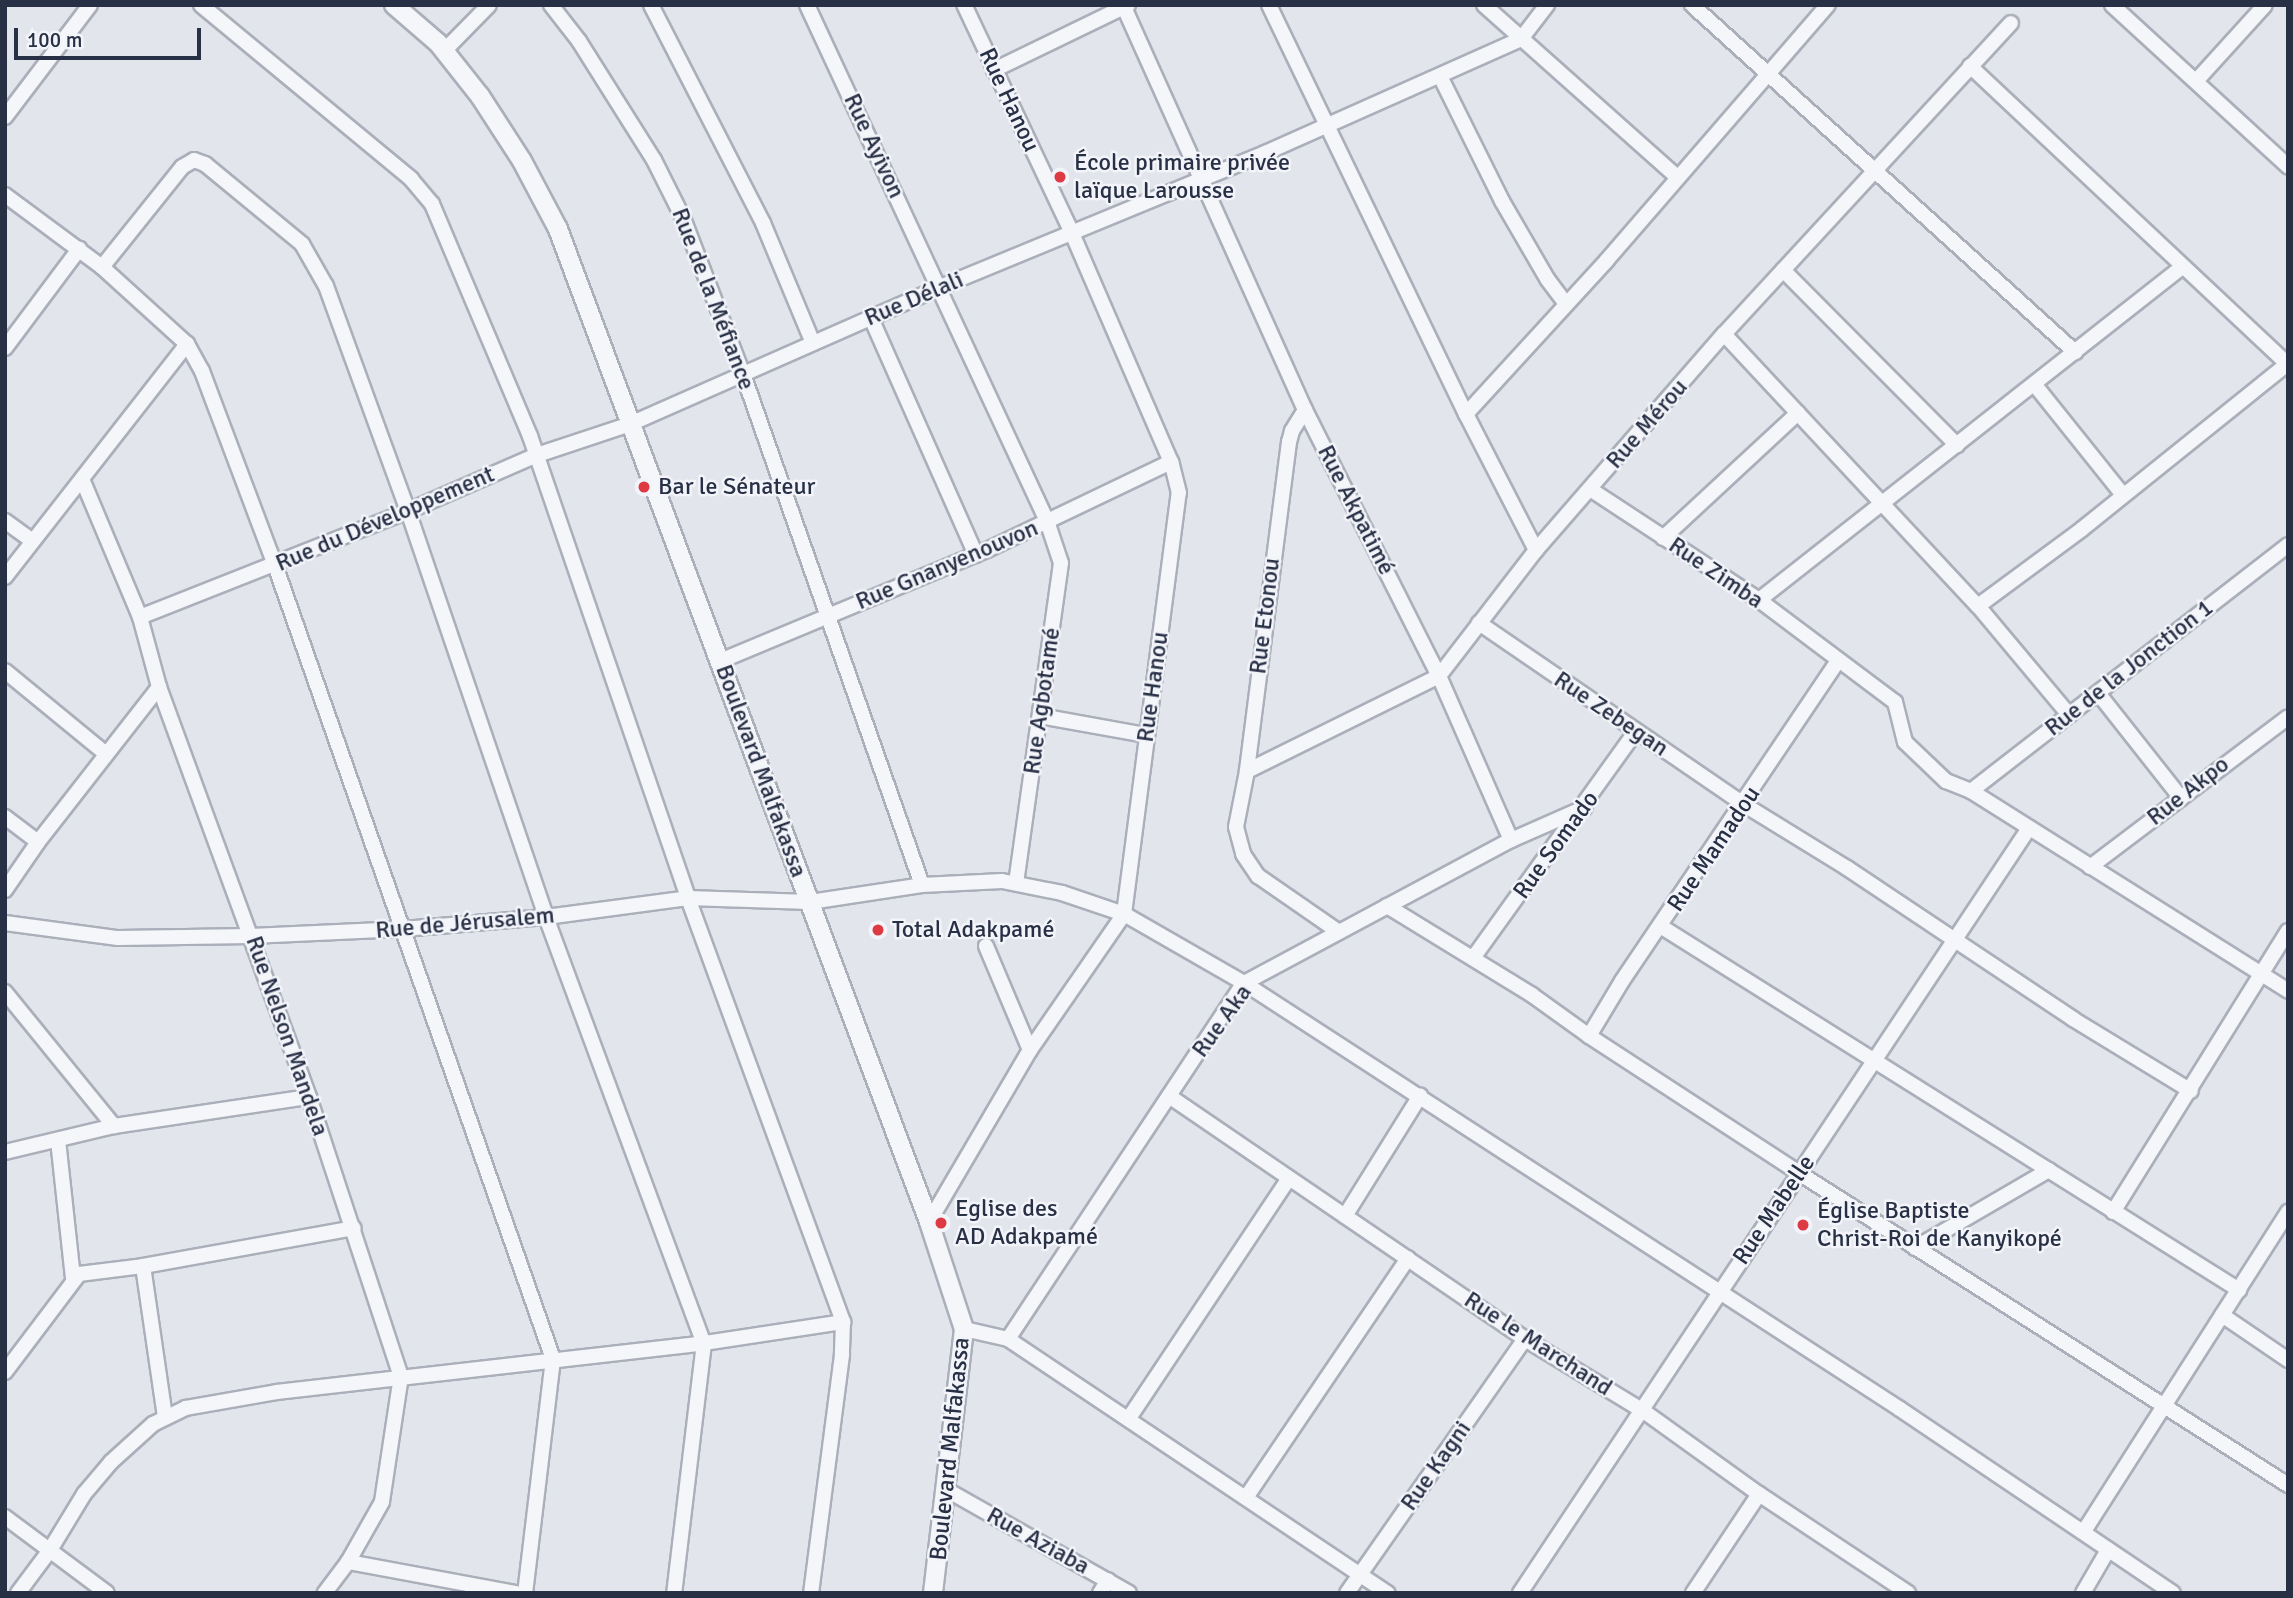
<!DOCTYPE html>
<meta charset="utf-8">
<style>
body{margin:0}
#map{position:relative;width:2293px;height:1598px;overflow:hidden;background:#e2e5ec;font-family:Signika,sans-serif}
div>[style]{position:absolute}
.roads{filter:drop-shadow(2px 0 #aaafba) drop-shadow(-2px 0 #aaafba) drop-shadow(0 2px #aaafba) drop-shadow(0 -2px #aaafba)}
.minor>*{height:14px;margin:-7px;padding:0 7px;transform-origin:7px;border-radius:7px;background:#f5f6f9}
.tertiary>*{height:18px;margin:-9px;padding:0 9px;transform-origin:9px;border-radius:9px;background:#f5f6f9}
.dots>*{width:19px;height:19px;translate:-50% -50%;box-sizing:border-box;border:4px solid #f2f4f9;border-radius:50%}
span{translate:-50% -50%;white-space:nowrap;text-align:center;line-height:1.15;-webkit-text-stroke:5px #f2f4f9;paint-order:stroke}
.street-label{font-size:24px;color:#283046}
.poi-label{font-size:24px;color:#283046}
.left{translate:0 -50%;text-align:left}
.frame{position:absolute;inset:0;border:7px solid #283046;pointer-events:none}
.scale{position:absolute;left:14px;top:28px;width:187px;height:32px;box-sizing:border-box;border:4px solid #283046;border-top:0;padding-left:9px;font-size:21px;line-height:24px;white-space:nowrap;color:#283046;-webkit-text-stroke:5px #f2f4f9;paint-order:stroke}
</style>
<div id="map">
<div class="roads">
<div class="minor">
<i style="left:201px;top:5px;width:273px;rotate:39.6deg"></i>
<i style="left:411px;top:179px;width:33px;rotate:50deg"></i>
<i style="left:432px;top:204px;width:252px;rotate:67.1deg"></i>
<i style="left:530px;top:436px;width:488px;rotate:71.1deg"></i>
<i style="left:688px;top:898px;width:451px;rotate:69.9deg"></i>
<i style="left:843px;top:1322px;width:33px;rotate:92deg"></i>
<i style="left:842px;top:1355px;width:240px;rotate:97.4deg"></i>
<i style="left:551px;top:5px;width:46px;rotate:52.1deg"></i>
<i style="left:579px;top:41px;width:141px;rotate:57.8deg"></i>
<i style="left:654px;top:160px;width:65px;rotate:63.4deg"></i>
<i style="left:683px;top:218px;width:167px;rotate:69deg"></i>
<i style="left:743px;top:374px;width:541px;rotate:70.69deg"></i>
<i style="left:651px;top:5px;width:245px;rotate:62.8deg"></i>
<i style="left:763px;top:223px;width:130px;rotate:67.4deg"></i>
<i style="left:807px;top:5px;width:569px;rotate:65.06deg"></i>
<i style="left:1047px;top:521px;width:44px;rotate:71.6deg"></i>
<i style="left:1061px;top:563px;width:322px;rotate:98deg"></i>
<i style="left:1123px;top:5px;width:444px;rotate:65.8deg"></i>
<i style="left:1305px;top:410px;width:298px;rotate:63.3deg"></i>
<i style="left:1439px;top:676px;width:179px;rotate:66.3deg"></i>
<i style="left:1269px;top:5px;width:454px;rotate:64.3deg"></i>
<i style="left:1466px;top:414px;width:153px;rotate:62.8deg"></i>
<i style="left:1484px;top:5px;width:259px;rotate:41.7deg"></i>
<i style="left:1692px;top:5px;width:517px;rotate:42.18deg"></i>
<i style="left:2112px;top:5px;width:239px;rotate:42.5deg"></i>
<i style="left:444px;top:51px;width:64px;rotate:-45.6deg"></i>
<i style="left:1970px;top:66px;width:436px;rotate:43.2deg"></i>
<i style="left:994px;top:70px;width:149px;rotate:-25.9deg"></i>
<i style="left:1440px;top:76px;width:140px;rotate:63.6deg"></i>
<i style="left:1502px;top:201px;width:91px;rotate:59.8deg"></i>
<i style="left:1548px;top:280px;width:30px;rotate:53deg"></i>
<i style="left:2197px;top:80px;width:101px;rotate:-47.8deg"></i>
<i style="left:5px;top:117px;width:141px;rotate:-52.8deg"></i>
<i style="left:5px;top:195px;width:121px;rotate:36.6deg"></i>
<i style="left:102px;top:267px;width:115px;rotate:42.2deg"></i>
<i style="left:187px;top:344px;width:31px;rotate:61deg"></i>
<i style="left:202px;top:371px;width:207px;rotate:69.4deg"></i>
<i style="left:275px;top:565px;width:841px;rotate:70.7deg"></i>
<i style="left:553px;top:1359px;width:236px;rotate:96.8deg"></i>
<i style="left:102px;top:267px;width:128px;rotate:-51.3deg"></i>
<i style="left:182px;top:167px;width:14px;rotate:-30deg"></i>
<i style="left:194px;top:160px;width:12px;rotate:20deg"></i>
<i style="left:205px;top:164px;width:126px;rotate:39.5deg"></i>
<i style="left:302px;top:244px;width:48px;rotate:60.3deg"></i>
<i style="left:326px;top:286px;width:239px;rotate:70deg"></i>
<i style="left:408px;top:511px;width:429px;rotate:71.2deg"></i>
<i style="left:546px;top:917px;width:454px;rotate:69.7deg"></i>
<i style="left:704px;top:1343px;width:252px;rotate:96.8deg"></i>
<i style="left:1783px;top:270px;width:247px;rotate:45.2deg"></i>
<i style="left:871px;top:318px;width:259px;rotate:66.1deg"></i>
<i style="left:1724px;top:334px;width:372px;rotate:47deg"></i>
<i style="left:1978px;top:606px;width:142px;rotate:50.1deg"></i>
<i style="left:5px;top:348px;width:124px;rotate:-53.2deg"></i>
<i style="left:2035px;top:385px;width:141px;rotate:51.3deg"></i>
<i style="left:1305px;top:410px;width:25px;rotate:122deg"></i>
<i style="left:1292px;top:431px;width:11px;rotate:105deg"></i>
<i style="left:1289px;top:442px;width:332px;rotate:97.3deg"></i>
<i style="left:1247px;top:771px;width:57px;rotate:101.1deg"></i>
<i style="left:1236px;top:827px;width:28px;rotate:75deg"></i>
<i style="left:1243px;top:854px;width:27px;rotate:56deg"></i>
<i style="left:1258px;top:876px;width:98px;rotate:34.7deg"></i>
<i style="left:1466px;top:414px;width:209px;rotate:-47.5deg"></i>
<i style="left:1607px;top:260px;width:337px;rotate:-49.1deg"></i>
<i style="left:82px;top:479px;width:150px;rotate:67.2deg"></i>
<i style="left:140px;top:617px;width:73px;rotate:74.8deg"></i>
<i style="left:159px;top:687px;width:437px;rotate:69.9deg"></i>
<i style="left:309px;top:1097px;width:294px;rotate:71.8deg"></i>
<i style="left:401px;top:1376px;width:127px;rotate:98.6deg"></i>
<i style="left:382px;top:1502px;width:69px;rotate:119.5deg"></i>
<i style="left:348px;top:1562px;width:39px;rotate:127deg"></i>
<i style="left:1590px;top:489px;width:202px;rotate:33.3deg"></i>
<i style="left:1759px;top:600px;width:170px;rotate:36.9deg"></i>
<i style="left:1895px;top:702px;width:41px;rotate:76deg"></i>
<i style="left:1905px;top:742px;width:57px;rotate:43.6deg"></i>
<i style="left:1946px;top:781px;width:27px;rotate:22deg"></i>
<i style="left:1971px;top:791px;width:375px;rotate:32.2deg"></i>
<i style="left:5px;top:521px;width:34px;rotate:36deg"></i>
<i style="left:1663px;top:538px;width:184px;rotate:-42.8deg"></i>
<i style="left:5px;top:577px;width:296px;rotate:-52deg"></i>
<i style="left:1759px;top:600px;width:538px;rotate:-38.21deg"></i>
<i style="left:1978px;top:606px;width:129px;rotate:-36.5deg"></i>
<i style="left:2082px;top:529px;width:263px;rotate:-38.8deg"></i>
<i style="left:140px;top:617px;width:288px;rotate:-21.6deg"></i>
<i style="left:408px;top:511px;width:141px;rotate:-23.5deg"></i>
<i style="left:537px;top:455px;width:98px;rotate:-18.4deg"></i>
<i style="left:630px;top:424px;width:339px;rotate:-23.8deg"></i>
<i style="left:940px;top:287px;width:352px;rotate:-22.4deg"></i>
<i style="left:1265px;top:153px;width:280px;rotate:-24deg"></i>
<i style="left:1521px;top:39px;width:43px;rotate:-52.6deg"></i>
<i style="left:1479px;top:623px;width:320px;rotate:34.4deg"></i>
<i style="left:1743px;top:804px;width:122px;rotate:31.6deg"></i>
<i style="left:1847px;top:868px;width:272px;rotate:33.7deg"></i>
<i style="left:2073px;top:1019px;width:138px;rotate:31.4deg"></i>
<i style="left:720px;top:661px;width:289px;rotate:-22.6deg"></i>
<i style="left:987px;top:550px;width:204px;rotate:-25.6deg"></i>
<i style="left:5px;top:671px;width:131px;rotate:39.4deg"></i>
<i style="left:2098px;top:693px;width:134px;rotate:51.7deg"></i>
<i style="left:1040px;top:716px;width:108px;rotate:10.2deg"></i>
<i style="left:1247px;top:771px;width:214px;rotate:-26.3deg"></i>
<i style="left:1439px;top:676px;width:159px;rotate:-52.4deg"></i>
<i style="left:1536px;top:550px;width:286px;rotate:-49deg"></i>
<i style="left:1724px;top:334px;width:423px;rotate:-47.3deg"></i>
<i style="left:1971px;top:791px;width:401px;rotate:-37.8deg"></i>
<i style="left:5px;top:817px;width:41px;rotate:37.1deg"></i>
<i style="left:2090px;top:867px;width:248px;rotate:-37.1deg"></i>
<i style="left:5px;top:890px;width:58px;rotate:-55.5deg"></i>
<i style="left:38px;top:842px;width:197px;rotate:-52deg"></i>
<i style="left:1387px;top:906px;width:170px;rotate:31.5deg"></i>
<i style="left:1532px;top:995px;width:70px;rotate:35.7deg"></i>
<i style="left:1589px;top:1036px;width:251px;rotate:33.1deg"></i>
<i style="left:1799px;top:1173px;width:580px;rotate:32.54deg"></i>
<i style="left:5px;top:923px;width:114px;rotate:7.6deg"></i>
<i style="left:118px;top:938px;width:133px;rotate:-0.9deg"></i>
<i style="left:251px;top:936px;width:152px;rotate:-2.6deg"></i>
<i style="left:403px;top:929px;width:144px;rotate:-4.8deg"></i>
<i style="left:546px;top:917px;width:143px;rotate:-7.6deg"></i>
<i style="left:688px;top:898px;width:122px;rotate:1.9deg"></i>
<i style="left:810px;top:902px;width:113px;rotate:-8.6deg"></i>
<i style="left:922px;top:885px;width:80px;rotate:-2.9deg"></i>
<i style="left:1002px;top:881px;width:61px;rotate:11.3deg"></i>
<i style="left:1062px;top:893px;width:65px;rotate:18.7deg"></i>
<i style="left:1124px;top:914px;width:138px;rotate:29.9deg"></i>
<i style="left:1244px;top:983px;width:782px;rotate:33deg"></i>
<i style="left:1900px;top:1409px;width:329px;rotate:34deg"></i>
<i style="left:1662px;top:927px;width:682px;rotate:32.17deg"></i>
<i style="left:986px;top:946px;width:113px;rotate:67.1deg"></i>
<i style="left:1473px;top:958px;width:279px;rotate:-54.3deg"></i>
<i style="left:5px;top:992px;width:173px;rotate:50.9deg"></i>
<i style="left:1589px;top:1036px;width:64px;rotate:-59deg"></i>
<i style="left:1622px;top:981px;width:386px;rotate:-56deg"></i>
<i style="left:1169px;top:1096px;width:431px;rotate:34.3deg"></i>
<i style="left:1525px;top:1339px;width:137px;rotate:31.3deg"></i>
<i style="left:1642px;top:1410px;width:144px;rotate:35.7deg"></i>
<i style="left:1759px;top:1494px;width:179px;rotate:33.6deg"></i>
<i style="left:58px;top:1140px;width:140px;rotate:83.8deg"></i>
<i style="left:5px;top:1152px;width:112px;rotate:-13.4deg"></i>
<i style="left:114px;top:1126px;width:197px;rotate:-8.5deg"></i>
<i style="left:2113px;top:1212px;width:331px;rotate:-58.1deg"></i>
<i style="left:1345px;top:1216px;width:142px;rotate:-58deg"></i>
<i style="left:929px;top:1222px;width:199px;rotate:-59.6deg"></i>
<i style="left:1030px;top:1050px;width:165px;rotate:-55.3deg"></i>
<i style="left:1124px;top:914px;width:425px;rotate:-82.6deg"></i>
<i style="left:1179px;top:493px;width:32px;rotate:-104deg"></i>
<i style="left:1171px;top:462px;width:249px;rotate:-113.4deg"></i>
<i style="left:1072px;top:233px;width:252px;rotate:-115.3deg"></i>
<i style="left:1915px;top:1248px;width:155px;rotate:-30.2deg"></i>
<i style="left:143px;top:1266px;width:153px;rotate:81.7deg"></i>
<i style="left:2222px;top:1315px;width:80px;rotate:34.3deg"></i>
<i style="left:964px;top:1329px;width:45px;rotate:12.8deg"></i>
<i style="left:1008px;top:1339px;width:457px;rotate:33.8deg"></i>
<i style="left:1008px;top:1339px;width:427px;rotate:-56.5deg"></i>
<i style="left:1244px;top:983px;width:303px;rotate:-28.2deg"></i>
<i style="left:1511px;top:840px;width:80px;rotate:-23.7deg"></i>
<i style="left:5px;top:1372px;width:123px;rotate:-52.9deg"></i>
<i style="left:79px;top:1274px;width:64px;rotate:-7.1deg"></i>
<i style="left:143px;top:1266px;width:214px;rotate:-10.2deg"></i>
<i style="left:1129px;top:1418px;width:286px;rotate:-56.3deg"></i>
<i style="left:947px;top:1490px;width:209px;rotate:29.5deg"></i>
<i style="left:1247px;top:1496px;width:287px;rotate:-55.9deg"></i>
<i style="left:5px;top:1517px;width:127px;rotate:36.7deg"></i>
<i style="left:2084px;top:1531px;width:379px;rotate:-57.4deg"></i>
<i style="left:348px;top:1562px;width:171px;rotate:10.5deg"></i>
<i style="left:18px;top:1593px;width:54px;rotate:-53.3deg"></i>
<i style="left:50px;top:1550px;width:66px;rotate:-58.7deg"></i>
<i style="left:84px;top:1494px;width:42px;rotate:-49.8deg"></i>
<i style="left:111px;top:1462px;width:57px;rotate:-42.1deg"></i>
<i style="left:153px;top:1424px;width:37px;rotate:-26deg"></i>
<i style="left:186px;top:1408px;width:92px;rotate:-10deg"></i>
<i style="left:277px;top:1392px;width:430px;rotate:-6.5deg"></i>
<i style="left:704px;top:1343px;width:141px;rotate:-8.6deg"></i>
<i style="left:1100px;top:1593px;width:15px;rotate:-58deg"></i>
<i style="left:1347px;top:1593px;width:310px;rotate:-55deg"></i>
<i style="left:1520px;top:1593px;width:919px;rotate:-56.36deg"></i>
<i style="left:1693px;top:1593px;width:119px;rotate:-56.3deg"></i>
<i style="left:2083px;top:1593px;width:50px;rotate:-59.8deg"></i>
</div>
<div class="tertiary">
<i style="left:394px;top:5px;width:58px;rotate:40.8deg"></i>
<i style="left:438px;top:43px;width:68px;rotate:51.6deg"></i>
<i style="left:480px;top:96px;width:77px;rotate:57.1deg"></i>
<i style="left:522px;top:161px;width:77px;rotate:62.1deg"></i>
<i style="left:558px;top:229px;width:1060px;rotate:69.51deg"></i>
<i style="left:929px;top:1222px;width:113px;rotate:71.9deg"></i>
<i style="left:964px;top:1329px;width:266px;rotate:96.7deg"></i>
</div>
</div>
<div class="dots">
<i style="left:1060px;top:177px;background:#de3a43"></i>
<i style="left:644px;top:487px;background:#de3a43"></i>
<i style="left:878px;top:930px;background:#de3a43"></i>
<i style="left:941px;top:1223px;background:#de3a43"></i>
<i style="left:1803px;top:1225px;background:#de3a43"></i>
</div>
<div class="street-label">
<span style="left:1009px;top:100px;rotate:65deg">Rue Hanou</span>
<span style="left:874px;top:146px;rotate:65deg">Rue Ayivon</span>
<span style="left:713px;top:299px;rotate:69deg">Rue de la Méfiance</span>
<span style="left:914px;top:299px;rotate:-23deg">Rue Délali</span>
<span style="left:1647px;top:424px;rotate:-49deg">Rue Mérou</span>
<span style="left:1356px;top:510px;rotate:63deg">Rue Akpatimé</span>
<span style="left:385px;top:519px;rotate:-23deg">Rue du Développement</span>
<span style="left:947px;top:565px;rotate:-23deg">Rue Gnanyenouvon</span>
<span style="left:1716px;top:573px;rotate:34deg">Rue Zimba</span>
<span style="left:1265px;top:616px;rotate:-83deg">Rue Etonou</span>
<span style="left:2129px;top:668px;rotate:-38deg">Rue de la Jonction 1</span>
<span style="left:1153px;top:687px;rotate:-82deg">Rue Hanou</span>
<span style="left:1042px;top:701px;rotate:-82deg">Rue Agbotamé</span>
<span style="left:1611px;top:714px;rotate:34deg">Rue Zebegan</span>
<span style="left:761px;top:771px;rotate:70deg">Boulevard Malfakassa</span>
<span style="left:2188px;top:791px;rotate:-38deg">Rue Akpo</span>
<span style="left:1556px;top:845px;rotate:-54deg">Rue Somado</span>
<span style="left:1714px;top:849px;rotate:-56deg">Rue Mamadou</span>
<span style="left:465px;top:923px;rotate:-5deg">Rue de Jérusalem</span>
<span style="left:1222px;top:1021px;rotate:-54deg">Rue Aka</span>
<span style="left:287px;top:1036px;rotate:71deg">Rue Nelson Mandela</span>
<span style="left:1774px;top:1210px;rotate:-56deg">Rue Mabelle</span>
<span style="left:1538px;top:1344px;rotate:33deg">Rue le Marchand</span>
<span style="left:950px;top:1449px;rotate:-84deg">Boulevard Malfakassa</span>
<span style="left:1436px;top:1466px;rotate:-55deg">Rue Kagni</span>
<span style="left:1038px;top:1541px;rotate:29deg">Rue Aziaba</span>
</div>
<div class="poi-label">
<span class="left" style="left:1074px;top:177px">École primaire privée<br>laïque Larousse</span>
<span class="left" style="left:658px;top:487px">Bar le Sénateur</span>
<span class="left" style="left:892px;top:930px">Total Adakpamé</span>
<span class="left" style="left:955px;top:1223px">Eglise des<br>AD Adakpamé</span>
<span class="left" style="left:1817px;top:1225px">Église Baptiste<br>Christ-Roi de Kanyikopé</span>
</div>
<div class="frame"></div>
<div class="scale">100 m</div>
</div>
